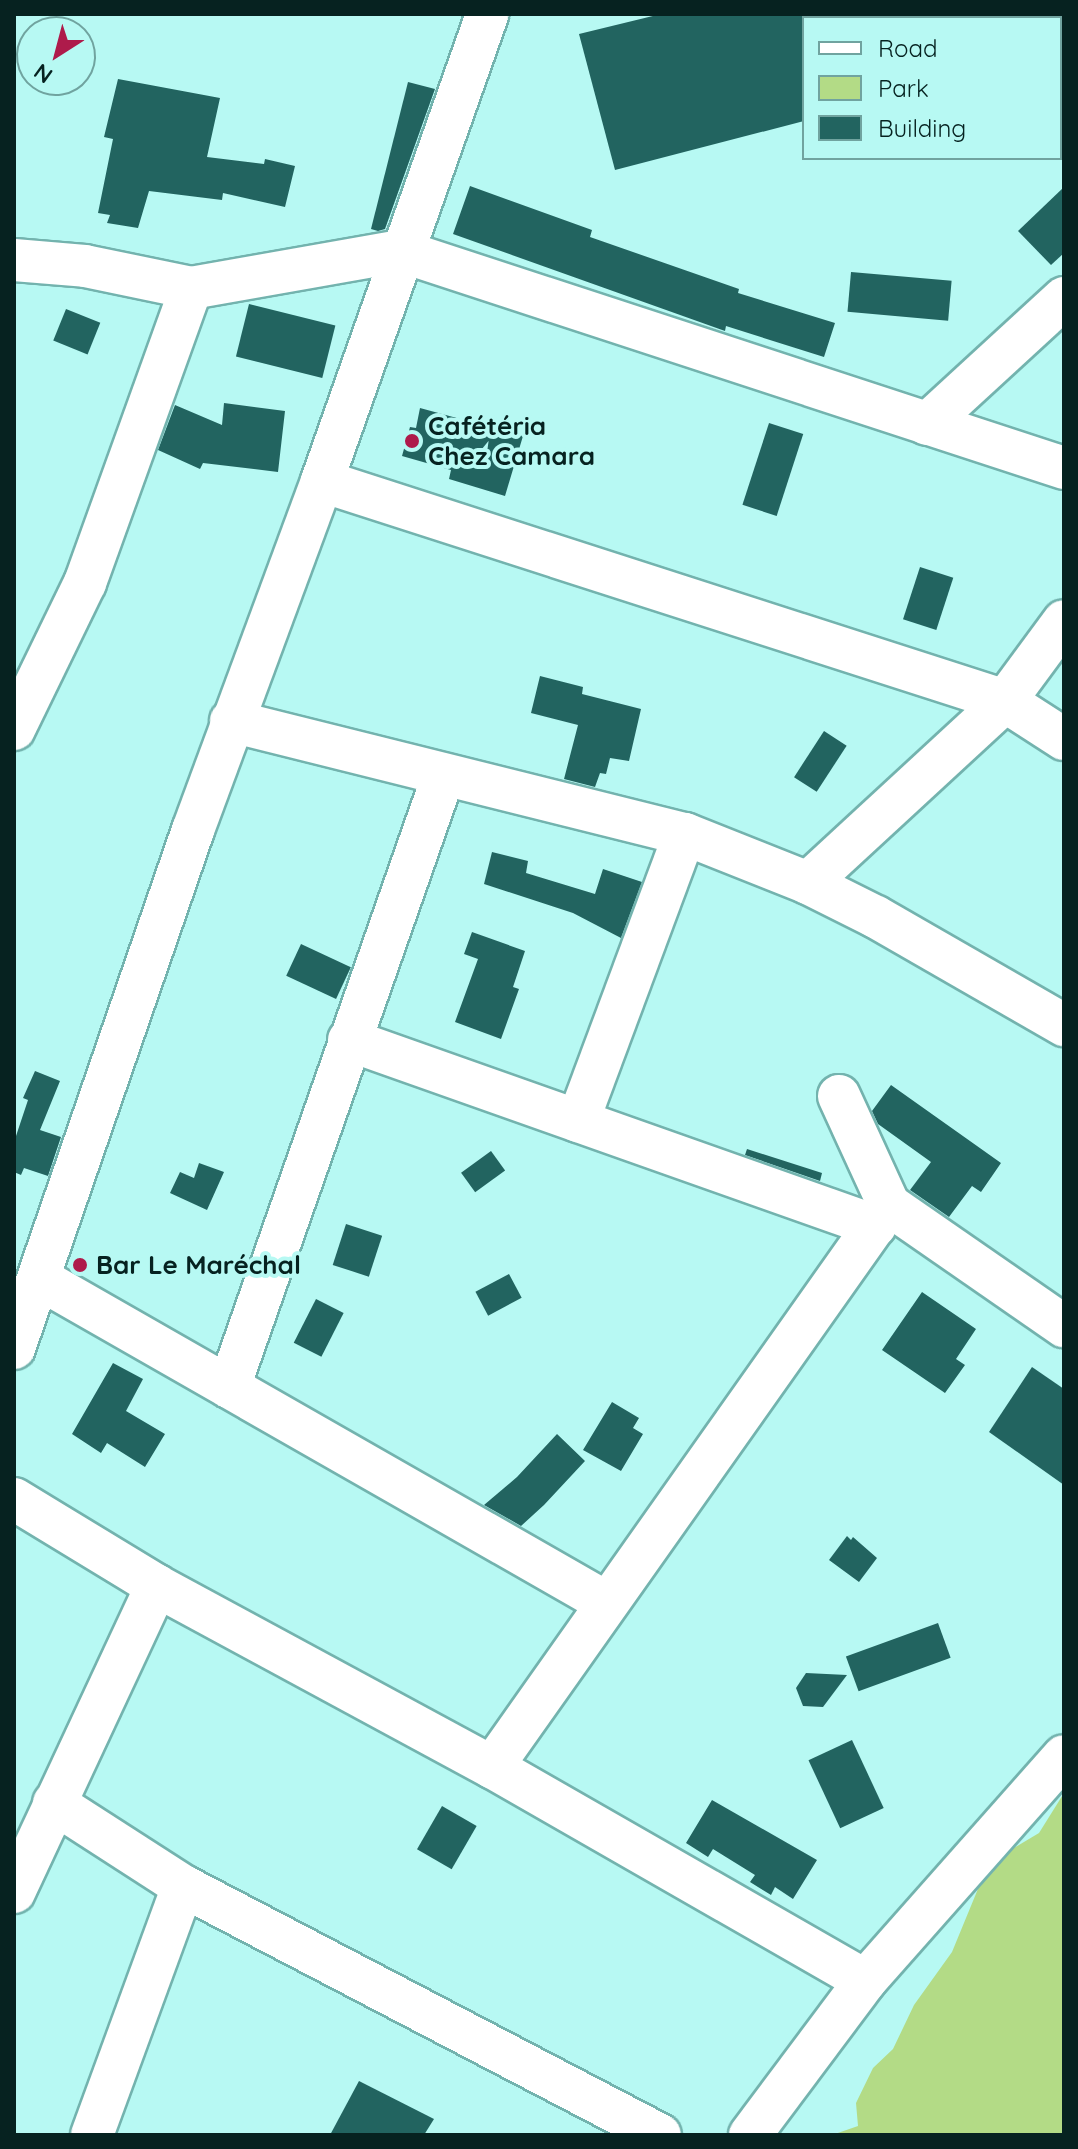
<!DOCTYPE html>
<meta charset="utf-8">
<style>
body{margin:0}
#map{position:relative;width:1078px;height:2149px;overflow:hidden;background:#b7f9f3;font-family:Quicksand,sans-serif}
div>[style]{position:absolute}
.green>*{inset:0;background:#b3db86}
.building>*{inset:0;background:#226460;transform-origin:0 0}
.roads{filter:drop-shadow(2px 0 #73b3ae) drop-shadow(-2px 0 #73b3ae) drop-shadow(0 2px #73b3ae) drop-shadow(0 -2px #73b3ae)}
.minor>*{height:42px;margin:-21px;padding:0 21px;transform-origin:21px;border-radius:21px;background:#fff}
.dots>*{width:22px;height:22px;translate:-50% -50%;box-sizing:border-box;border:4px solid #b7f9f3;border-radius:50%}
span{translate:-50% -50%;white-space:nowrap;text-align:center;line-height:1.15;-webkit-text-stroke:8px #b7f9f3;paint-order:stroke}
.poi-label{font-size:26px;color:#062220;font-weight:700}
.left{translate:0 -50%;text-align:left}
.frame{position:absolute;inset:0;border:16px solid #062220;pointer-events:none}
.legend{position:absolute;left:802px;top:16px;width:260px;height:144px;box-sizing:border-box;background:#b7f9f3;border:2px solid #70a39f;margin:0;padding:10px 14px;list-style:none;font-size:24px;color:#062220}
.legend li{display:flex;align-items:center;gap:16px;height:40px}
.legend b{width:40px;border:2px solid #70a39f}
.north{position:absolute;left:16px;top:16px;width:80px;height:80px;box-sizing:border-box;background:#b7f9f3;border:2px solid #70a39f;border-radius:50%;rotate:216deg;font-size:22px;font-weight:700;line-height:32px;text-align:center;color:#062220}
.north::after{content:'';display:block;margin:auto;width:28px;height:36px;background:#ae1b4b;clip-path:polygon(50% 0,100% 100%,50% 72%,0 100%)}
</style>
<div id="map">
<div class="green">
<i style="clip-path:polygon(1064px 1793px,1064px 2135px,832px 2135px,858px 2126px,856px 2103px,873px 2068px,893px 2049px,914px 2005px,952px 1952px,980px 1884px,1012px 1849px,1039px 1833px)"></i>
</div>
<div class="building">
<i style="clip-path:polygon(661px 14px,804px 14px,804px 121px,615px 170px,579px 34px)"></i>
<i style="clip-path:polygon(118px 79px,220px 98px,207px 157px,264px 164px,265px 159px,295px 166px,285px 207px,223px 193px,222px 200px,149px 191px,138px 228px,107px 223px,110px 215px,98px 213px,113px 139px,104px 137px)"></i>
<i style="clip-path:polygon(408px 82px,435px 89px,385px 229px,378px 231px,371px 229px)"></i>
<i style="clip-path:polygon(470px 186px,592px 230px,590px 237px,739px 289px,738px 293px,835px 323px,824px 357px,726px 326px,725px 331px,453px 234px)"></i>
<i style="clip-path:polygon(1064px 187px,1064px 253px,1051px 265px,1018px 231px)"></i>
<i style="left:851px;top:272px;width:101px;height:40px;rotate:5deg"></i>
<i style="left:249px;top:304px;width:89px;height:54px;rotate:14deg"></i>
<i style="left:66px;top:309px;width:37px;height:34px;rotate:22deg"></i>
<i style="clip-path:polygon(224px 403px,285px 411px,278px 472px,203px 463px,200px 469px,158px 450px,175px 405px,222px 425px)"></i>
<i style="clip-path:polygon(420px 408px,523px 436px,505px 496px,449px 479px,451px 470px,402px 456px,410px 427px,416px 428px)"></i>
<i style="left:769px;top:423px;width:36px;height:86px;rotate:18deg"></i>
<i style="left:920px;top:567px;width:35px;height:55px;rotate:18deg"></i>
<i style="clip-path:polygon(540px 676px,583px 687px,582px 694px,641px 709px,629px 761px,610px 758px,606px 774px,600px 773px,595px 787px,564px 779px,578px 725px,531px 713px)"></i>
<i style="left:824px;top:731px;width:27px;height:55px;rotate:33deg"></i>
<i style="clip-path:polygon(492px 852px,528px 861px,526px 873px,595px 894px,603px 869px,642px 882px,621px 938px,573px 913px,484px 884px)"></i>
<i style="clip-path:polygon(472px 932px,525px 951px,513px 987px,519px 989px,501px 1039px,455px 1022px,478px 959px,464px 954px)"></i>
<i style="left:301px;top:944px;width:55px;height:35px;rotate:25deg"></i>
<i style="clip-path:polygon(35px 1071px,60px 1081px,40px 1130px,61px 1137px,48px 1176px,24px 1168px,21px 1175px,14px 1172px,14px 1142px,28px 1100px,23px 1098px)"></i>
<i style="clip-path:polygon(891px 1085px,1001px 1163px,981px 1192px,972px 1186px,949px 1217px,910px 1190px,931px 1162px,878px 1124px,872px 1111px)"></i>
<i style="clip-path:polygon(747px 1149px,822px 1173px,820px 1181px,745px 1155px)"></i>
<i style="left:491px;top:1151px;width:24px;height:37px;rotate:54deg"></i>
<i style="clip-path:polygon(199px 1163px,224px 1172px,207px 1210px,170px 1193px,180px 1172px,194px 1178px)"></i>
<i style="left:346px;top:1224px;width:38px;height:43px;rotate:18deg"></i>
<i style="left:509px;top:1274px;width:27px;height:38px;rotate:62deg"></i>
<i style="clip-path:polygon(922px 1292px,976px 1329px,956px 1359px,965px 1365px,945px 1393px,882px 1350px)"></i>
<i style="left:316px;top:1299px;width:31px;height:49px;rotate:27deg"></i>
<i style="clip-path:polygon(113px 1363px,143px 1379px,126px 1411px,165px 1434px,145px 1467px,107px 1443px,101px 1453px,72px 1434px)"></i>
<i style="clip-path:polygon(1032px 1367px,1064px 1389px,1064px 1485px,989px 1432px)"></i>
<i style="clip-path:polygon(612px 1402px,639px 1418px,633px 1428px,643px 1434px,621px 1471px,583px 1450px)"></i>
<i style="clip-path:polygon(557px 1434px,585px 1461px,544px 1505px,521px 1526px,484px 1505px,517px 1477px)"></i>
<i style="clip-path:polygon(847px 1536px,851px 1540px,853px 1537px,877px 1558px,859px 1582px,829px 1560px)"></i>
<i style="left:938px;top:1623px;width:37px;height:98px;rotate:70deg"></i>
<i style="clip-path:polygon(806px 1673px,847px 1675px,823px 1707px,803px 1706px,796px 1688px)"></i>
<i style="left:852px;top:1740px;width:75px;height:48px;rotate:65deg"></i>
<i style="clip-path:polygon(712px 1800px,817px 1860px,793px 1899px,775px 1887px,771px 1895px,750px 1882px,755px 1875px,713px 1849px,708px 1857px,686px 1843px)"></i>
<i style="left:442px;top:1806px;width:40px;height:50px;rotate:30deg"></i>
<i style="clip-path:polygon(359px 2081px,434px 2119px,424px 2135px,330px 2135px)"></i>
</div>
<div class="roads">
<div class="minor">
<i style="left:14px;top:260px;width:71px;rotate:4.8deg"></i>
<i style="left:85px;top:266px;width:108px;rotate:11.7deg"></i>
<i style="left:191px;top:288px;width:213px;rotate:-10deg"></i>
<i style="left:401px;top:251px;width:698px;rotate:18.12deg"></i>
<i style="left:927px;top:424px;width:186px;rotate:-42.6deg"></i>
<i style="left:322px;top:481px;width:718px;rotate:17.85deg"></i>
<i style="left:1005px;top:701px;width:70px;rotate:32.8deg"></i>
<i style="left:231px;top:721px;width:468px;rotate:14deg"></i>
<i style="left:685px;top:834px;width:132px;rotate:21.7deg"></i>
<i style="left:808px;top:883px;width:76px;rotate:26.6deg"></i>
<i style="left:876px;top:917px;width:217px;rotate:29.9deg"></i>
<i style="left:14px;top:729px;width:162px;rotate:-64.1deg"></i>
<i style="left:85px;top:583px;width:313px;rotate:-70.2deg"></i>
<i style="left:808px;top:883px;width:268px;rotate:-42.7deg"></i>
<i style="left:1005px;top:701px;width:99px;rotate:-53.6deg"></i>
<i style="left:349px;top:1040px;width:558px;rotate:19.47deg"></i>
<i style="left:839px;top:1096px;width:120px;rotate:65.4deg"></i>
<i style="left:889px;top:1205px;width:213px;rotate:34.7deg"></i>
<i style="left:578px;top:1121px;width:306px;rotate:-69.6deg"></i>
<i style="left:40px;top:1279px;width:653px;rotate:29.74deg"></i>
<i style="left:14px;top:1348px;width:548px;rotate:-70.94deg"></i>
<i style="left:193px;top:830px;width:372px;rotate:-69.7deg"></i>
<i style="left:322px;top:481px;width:495px;rotate:-70.5deg"></i>
<i style="left:229px;top:1387px;width:646px;rotate:-70.67deg"></i>
<i style="left:14px;top:1499px;width:167px;rotate:31.3deg"></i>
<i style="left:157px;top:1586px;width:381px;rotate:28.4deg"></i>
<i style="left:492px;top:1767px;width:430px;rotate:29.8deg"></i>
<i style="left:492px;top:1767px;width:688px;rotate:-54.76deg"></i>
<i style="left:54px;top:1803px;width:153px;rotate:32.8deg"></i>
<i style="left:183px;top:1886px;width:538px;rotate:27.57deg"></i>
<i style="left:14px;top:1892px;width:338px;rotate:-65deg"></i>
<i style="left:92px;top:2135px;width:265px;rotate:-69.9deg"></i>
<i style="left:750px;top:2135px;width:192px;rotate:-53.2deg"></i>
<i style="left:865px;top:1981px;width:300px;rotate:-48.5deg"></i>
</div>
</div>
<div class="dots">
<i style="left:412px;top:441px;background:#ae1b4b"></i>
<i style="left:80px;top:1265px;background:#ae1b4b"></i>
</div>
<div class="poi-label">
<span class="left" style="left:428px;top:441px">Cafétéria<br>Chez Camara</span>
<span class="left" style="left:96px;top:1265px">Bar Le Maréchal</span>
</div>
<div class="frame"></div>
<ul class="legend">
<li><b style="height:10px;background:#fff"></b>Road</li>
<li><b style="height:22px;background:#b3db86"></b>Park</li>
<li><b style="height:22px;background:#226460"></b>Building</li>
</ul>
<div class="north">N</div>
</div>
